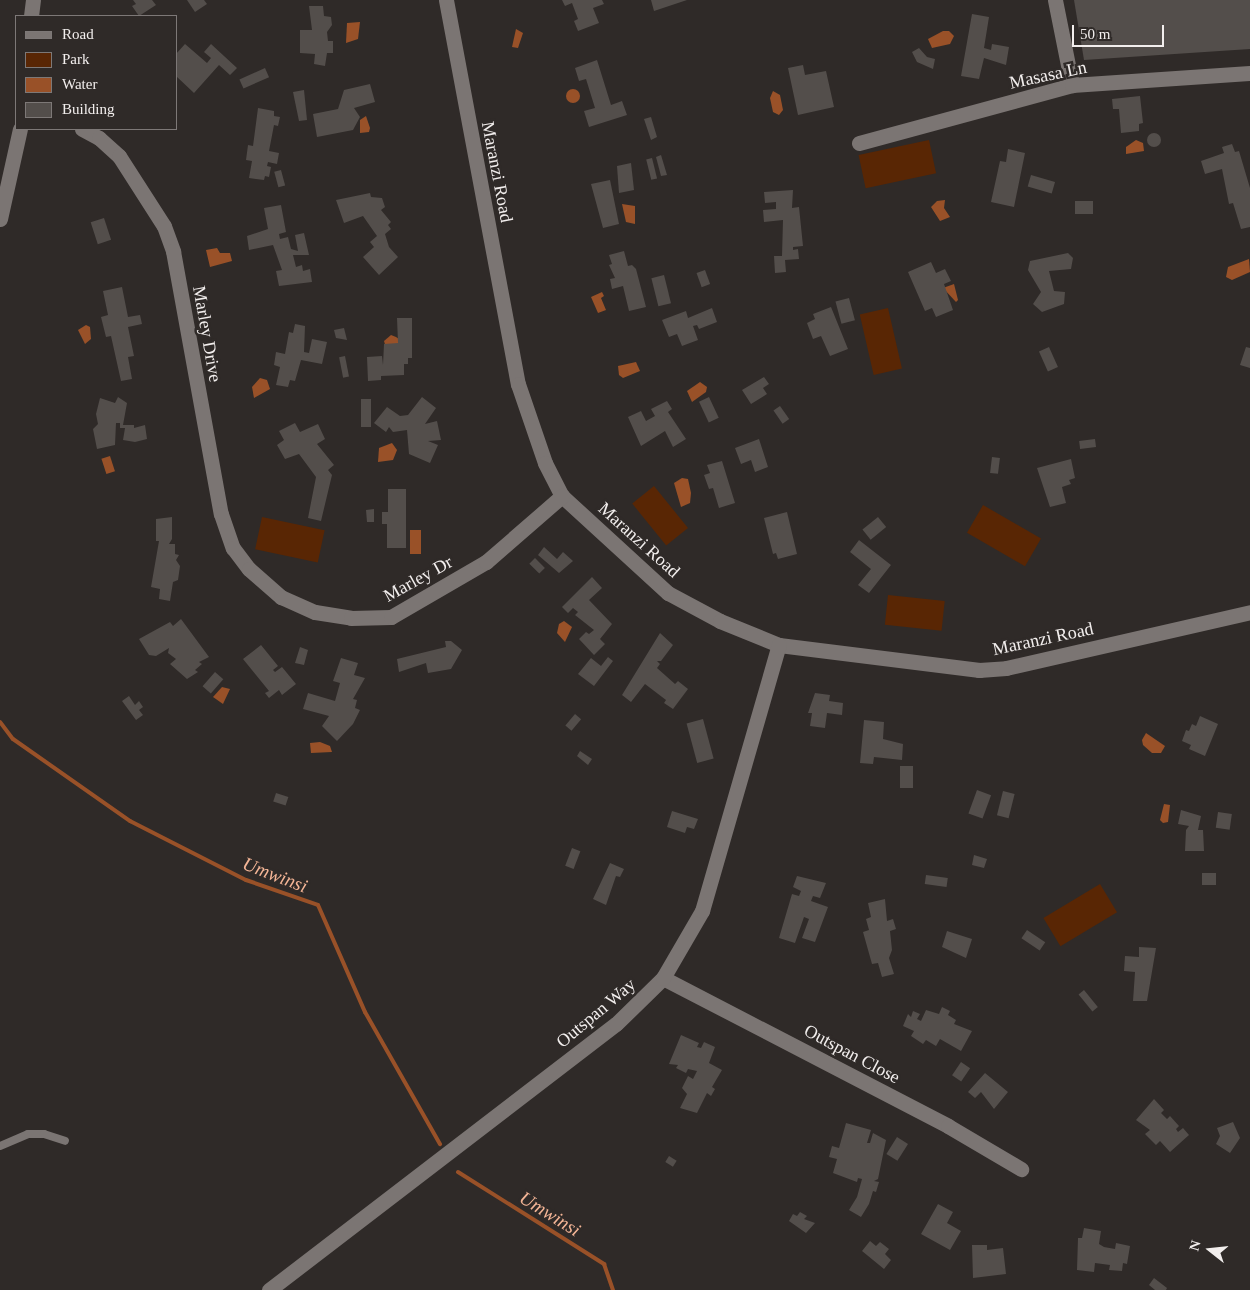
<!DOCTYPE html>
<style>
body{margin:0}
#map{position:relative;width:1250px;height:1290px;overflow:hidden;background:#2f2a28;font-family:"Times New Roman",serif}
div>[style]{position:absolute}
.green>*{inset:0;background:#592604;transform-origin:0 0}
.water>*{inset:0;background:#995128;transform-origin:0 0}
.round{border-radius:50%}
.stream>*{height:4px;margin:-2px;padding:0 2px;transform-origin:2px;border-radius:2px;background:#995128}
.building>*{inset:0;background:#534e4b;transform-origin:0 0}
.lane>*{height:8px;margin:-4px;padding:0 4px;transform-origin:4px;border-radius:4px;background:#7b7573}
.street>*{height:15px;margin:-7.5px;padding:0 7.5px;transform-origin:7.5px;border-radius:7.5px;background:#7b7573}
span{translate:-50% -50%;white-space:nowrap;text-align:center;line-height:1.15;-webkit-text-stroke:5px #2f2a28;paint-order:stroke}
.street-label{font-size:18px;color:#f2eeed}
.water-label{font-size:19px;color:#f4b596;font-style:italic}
.legend{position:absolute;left:15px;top:15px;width:162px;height:115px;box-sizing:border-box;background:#2f2a28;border:1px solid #7d7877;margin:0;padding:6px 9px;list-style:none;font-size:15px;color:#f2eeed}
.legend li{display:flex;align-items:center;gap:10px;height:25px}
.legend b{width:25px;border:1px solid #7d7877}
.north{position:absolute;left:1185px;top:1225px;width:50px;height:50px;-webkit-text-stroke:4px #2f2a28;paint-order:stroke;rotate:286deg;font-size:14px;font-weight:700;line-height:20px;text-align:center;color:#f2eeed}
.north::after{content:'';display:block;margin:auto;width:18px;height:22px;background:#f2eeed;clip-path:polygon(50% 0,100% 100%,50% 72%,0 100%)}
.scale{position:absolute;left:1072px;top:25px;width:92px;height:22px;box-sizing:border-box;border:2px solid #f2eeed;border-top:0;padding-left:6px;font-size:15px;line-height:18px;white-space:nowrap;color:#f2eeed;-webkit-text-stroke:4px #2f2a28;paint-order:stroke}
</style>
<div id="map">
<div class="green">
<i style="left:929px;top:140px;width:34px;height:72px;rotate:78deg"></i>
<i style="left:888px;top:308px;width:62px;height:29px;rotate:77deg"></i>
<i style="left:654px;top:486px;width:54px;height:28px;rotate:51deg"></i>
<i style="left:983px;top:505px;width:67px;height:32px;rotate:30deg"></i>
<i style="left:262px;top:517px;width:64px;height:33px;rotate:12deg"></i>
<i style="left:888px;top:595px;width:57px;height:30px;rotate:6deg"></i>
<i style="left:1100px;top:884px;width:33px;height:66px;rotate:59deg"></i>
</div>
<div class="water">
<i style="clip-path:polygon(360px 22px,358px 39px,346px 43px,347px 23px)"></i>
<i style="clip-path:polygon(516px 29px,523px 33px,518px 48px,512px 47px)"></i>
<i style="clip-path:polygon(943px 31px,949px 31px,954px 36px,950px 44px,932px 48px,928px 39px)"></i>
<i class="round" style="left:566px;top:89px;width:14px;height:14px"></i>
<i style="clip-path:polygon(773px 91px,780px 95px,783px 110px,779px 115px,773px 112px,770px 98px)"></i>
<i style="clip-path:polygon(366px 116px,370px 128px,369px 132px,360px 133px,360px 120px)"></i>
<i style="clip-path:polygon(1136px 140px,1143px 143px,1144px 151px,1126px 154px,1126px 147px)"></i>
<i style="clip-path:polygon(945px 200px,944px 208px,950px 217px,940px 221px,931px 207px,937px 201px)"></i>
<i style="clip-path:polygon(622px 204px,635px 206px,635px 224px,626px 222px)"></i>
<i style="clip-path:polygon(217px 248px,220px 253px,230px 253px,232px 261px,210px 267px,206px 250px)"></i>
<i style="clip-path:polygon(1249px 259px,1250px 272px,1232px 280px,1226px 277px,1228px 267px)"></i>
<i style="clip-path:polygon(954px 284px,958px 300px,956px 302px,943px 288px)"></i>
<i style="clip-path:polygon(602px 292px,604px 296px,601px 298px,606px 310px,598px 313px,591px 297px)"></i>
<i style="clip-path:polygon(86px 325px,90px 327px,91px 339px,85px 344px,78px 330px)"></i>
<i style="clip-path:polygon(391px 335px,396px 337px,405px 343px,386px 348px,384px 341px)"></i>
<i style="clip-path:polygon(636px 362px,640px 371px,623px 378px,619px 375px,618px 366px)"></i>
<i style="clip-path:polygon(260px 378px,267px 380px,270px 389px,254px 398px,252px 387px)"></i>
<i style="clip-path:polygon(700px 382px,707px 387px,706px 392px,692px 402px,687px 391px)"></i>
<i style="clip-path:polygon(392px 443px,397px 450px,393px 460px,378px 462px,379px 448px)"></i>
<i style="left:110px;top:456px;width:16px;height:9px;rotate:72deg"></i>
<i style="clip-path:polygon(682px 478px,688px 479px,691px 493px,690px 503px,681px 507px,674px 483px)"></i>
<i style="left:410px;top:530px;width:11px;height:24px"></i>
<i style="clip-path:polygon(564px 621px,572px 627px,565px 642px,557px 633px,559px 624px)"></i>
<i style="clip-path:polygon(222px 687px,230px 689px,223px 704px,213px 697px)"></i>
<i style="clip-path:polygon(1146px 733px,1165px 746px,1161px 753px,1152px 753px,1143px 745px,1142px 740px)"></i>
<i style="clip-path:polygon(320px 742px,330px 746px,332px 752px,311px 753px,310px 743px)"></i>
<i style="clip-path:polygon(1164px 804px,1170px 805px,1168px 822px,1163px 823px,1160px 820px)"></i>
</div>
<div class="stream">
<i style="left:0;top:722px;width:21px;rotate:53deg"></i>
<i style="left:13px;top:739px;width:143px;rotate:35deg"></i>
<i style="left:130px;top:821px;width:130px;rotate:27deg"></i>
<i style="left:246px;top:880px;width:76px;rotate:19.1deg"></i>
<i style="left:318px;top:905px;width:117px;rotate:66.3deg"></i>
<i style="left:365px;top:1012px;width:152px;rotate:60.4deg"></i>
<i style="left:458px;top:1172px;width:173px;rotate:32.2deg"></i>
<i style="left:604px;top:1264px;width:28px;rotate:71deg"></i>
</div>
<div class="building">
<i style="clip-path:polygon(133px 0,152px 0,156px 5px,139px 16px,132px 6px,136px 4px)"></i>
<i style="clip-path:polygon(187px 0,204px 0,207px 4px,195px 12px)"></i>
<i style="clip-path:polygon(562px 0,602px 0,604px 4px,593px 8px,599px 23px,578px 31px,574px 21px,578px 19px,572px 3px,565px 6px)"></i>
<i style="clip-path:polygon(651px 0,687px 0,654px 11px)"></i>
<i style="clip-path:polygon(1074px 0,1250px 0,1250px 49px,1084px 60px)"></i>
<i style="clip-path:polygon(309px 6px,323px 6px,324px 16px,331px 17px,332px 25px,327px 32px,328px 41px,333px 41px,333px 53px,327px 53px,325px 66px,314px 64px,315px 54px,300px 53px,300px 30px,312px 30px)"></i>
<i style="clip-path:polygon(972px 14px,989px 17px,984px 48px,991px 50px,992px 44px,1009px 47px,1006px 65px,984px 58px,979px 79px,961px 76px)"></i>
<i style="clip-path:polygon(185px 44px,207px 63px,211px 58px,204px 52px,211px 44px,237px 68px,230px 75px,219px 65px,194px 93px,176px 76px,176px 54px)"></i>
<i style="clip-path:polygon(919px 48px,927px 57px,935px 59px,933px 69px,917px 62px,912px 52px)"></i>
<i style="clip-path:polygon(597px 60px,611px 105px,622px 101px,627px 115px,589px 127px,584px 111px,595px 108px,586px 79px,579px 81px,575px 68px)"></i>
<i style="clip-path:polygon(803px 65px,805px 75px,826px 71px,834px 107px,798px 115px,788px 68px)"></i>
<i style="left:265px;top:68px;width:10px;height:28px;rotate:66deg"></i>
<i style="clip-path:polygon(370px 84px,375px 102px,354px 108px,360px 117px,353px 130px,317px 137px,313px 114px,338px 109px,344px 90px)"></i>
<i style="clip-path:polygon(304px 90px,307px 120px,299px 121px,293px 92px)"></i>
<i style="clip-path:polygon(1140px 96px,1143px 123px,1139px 124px,1139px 131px,1121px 133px,1119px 109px,1113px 109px,1112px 99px)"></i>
<i style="clip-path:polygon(258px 108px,274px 111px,274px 116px,280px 117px,278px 126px,274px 125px,269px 151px,279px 153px,277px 164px,268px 162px,267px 166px,271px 167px,269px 177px,265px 176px,264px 180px,249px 178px,252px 161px,246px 160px,248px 145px,253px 146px)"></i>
<i style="clip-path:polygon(651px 117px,657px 137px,651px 140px,644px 119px)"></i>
<i class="round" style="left:1147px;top:133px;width:14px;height:14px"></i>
<i style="clip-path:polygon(1232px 144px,1235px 152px,1239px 151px,1250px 188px,1250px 227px,1241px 229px,1233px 203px,1229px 204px,1222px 169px,1205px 174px,1201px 161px,1224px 153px,1222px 147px)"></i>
<i style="clip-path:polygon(1008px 149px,1025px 153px,1014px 207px,991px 202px,1000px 161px,1006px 162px)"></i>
<i style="clip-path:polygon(661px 155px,667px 175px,661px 176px,656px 157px)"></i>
<i style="left:652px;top:158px;width:21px;height:6px;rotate:76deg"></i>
<i style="clip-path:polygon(631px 163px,634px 190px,619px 193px,617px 166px)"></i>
<i style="left:281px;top:170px;width:16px;height:7px;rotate:75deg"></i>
<i style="left:1031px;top:175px;width:25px;height:12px;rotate:16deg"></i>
<i style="clip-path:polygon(610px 180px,619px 224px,603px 228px,591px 184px)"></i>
<i style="clip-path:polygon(793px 190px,792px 208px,799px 207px,803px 246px,793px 247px,793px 250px,798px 249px,799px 259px,785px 260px,786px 272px,775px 273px,774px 256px,782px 256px,783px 220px,764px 222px,763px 210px,776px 209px,776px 202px,765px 203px,764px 192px)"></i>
<i style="clip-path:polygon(370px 193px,371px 197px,382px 198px,385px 207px,381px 210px,391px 222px,388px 225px,391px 229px,385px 234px,389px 247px,398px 257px,379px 275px,363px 257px,374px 247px,370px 242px,377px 236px,363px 216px,344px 223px,336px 200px)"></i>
<i style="left:1075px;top:201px;width:18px;height:13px"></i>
<i style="clip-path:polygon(281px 205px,286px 232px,279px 234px,280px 239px,288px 237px,291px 249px,298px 251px,295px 235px,304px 233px,309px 255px,293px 255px,296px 267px,302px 265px,303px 271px,310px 269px,312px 282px,279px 286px,276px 271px,282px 270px,273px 245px,249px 250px,247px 236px,268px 229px,264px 208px)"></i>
<i style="left:104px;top:218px;width:23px;height:14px;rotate:72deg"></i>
<i style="clip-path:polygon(624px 251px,628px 266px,632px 265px,636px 269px,646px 307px,629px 311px,623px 286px,612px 289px,610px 279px,615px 278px,609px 265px,612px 264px,609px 255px)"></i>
<i style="clip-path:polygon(1068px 253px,1073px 258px,1071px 269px,1049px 271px,1054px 291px,1065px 292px,1064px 304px,1042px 312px,1033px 304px,1041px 292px,1028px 270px,1030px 261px)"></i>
<i style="clip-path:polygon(931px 262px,936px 273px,945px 269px,951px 281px,944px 284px,953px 310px,936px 317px,932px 308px,925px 311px,908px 272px)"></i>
<i style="left:705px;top:270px;width:15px;height:9px;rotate:70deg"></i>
<i style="left:664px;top:275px;width:29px;height:13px;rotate:76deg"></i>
<i style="clip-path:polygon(122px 287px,128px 317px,140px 315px,142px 324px,128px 327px,134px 356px,128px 357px,132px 379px,121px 381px,111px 336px,106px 337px,101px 317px,108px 315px,103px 291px)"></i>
<i style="left:849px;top:298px;width:23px;height:14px;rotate:75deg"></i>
<i style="clip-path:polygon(831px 307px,848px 349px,830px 356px,821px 336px,813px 339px,807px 323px,815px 319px,813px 314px)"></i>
<i style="clip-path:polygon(712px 308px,717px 322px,699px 329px,697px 325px,693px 326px,698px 340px,682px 346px,677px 334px,669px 337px,662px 320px,686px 311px,688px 318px)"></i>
<i style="clip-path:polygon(397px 318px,412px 318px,412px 358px,408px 358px,408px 364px,404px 364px,404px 375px,381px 376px,381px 380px,368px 381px,367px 357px,382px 356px,383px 365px,384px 344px,398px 343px)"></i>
<i style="clip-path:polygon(295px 324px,305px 326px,304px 352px,309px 353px,312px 339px,327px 342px,322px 364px,301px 360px,295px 381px,290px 380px,288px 387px,276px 385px,280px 367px,274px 365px,276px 352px,285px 354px,289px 332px,293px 333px)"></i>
<i style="clip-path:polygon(344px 328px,347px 340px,336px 338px,334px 330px)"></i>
<i style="left:1049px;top:347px;width:22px;height:11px;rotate:66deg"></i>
<i style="clip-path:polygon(1246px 347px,1250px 348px,1250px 368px,1240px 365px)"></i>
<i style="left:345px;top:356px;width:21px;height:6px;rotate:79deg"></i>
<i style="clip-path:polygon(764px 377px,769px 384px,763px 388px,767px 394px,751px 404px,742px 390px)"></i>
<i style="clip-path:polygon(118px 397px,127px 403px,123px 425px,134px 425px,134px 428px,145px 425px,147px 439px,135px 442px,123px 440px,125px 428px,120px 428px,120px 423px,116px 423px,115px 445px,97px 449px,93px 429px,98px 424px,96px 414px,100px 398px,115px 403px)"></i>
<i style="clip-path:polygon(422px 397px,436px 408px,425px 424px,437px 421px,441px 440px,428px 441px,438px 445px,430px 463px,409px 454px,407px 430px,393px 432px,389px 427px,386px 432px,374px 423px,387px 407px,400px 416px,408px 415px)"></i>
<i style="left:709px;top:397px;width:23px;height:11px;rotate:65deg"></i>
<i style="left:361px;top:399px;width:10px;height:28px"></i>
<i style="clip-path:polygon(667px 401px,672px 409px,668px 412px,686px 439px,673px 447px,665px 431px,641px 446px,628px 417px,641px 411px,646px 421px,655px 416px,651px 409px)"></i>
<i style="left:780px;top:406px;width:16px;height:8px;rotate:55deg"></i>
<i style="clip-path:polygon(295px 423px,300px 432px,318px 424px,325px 439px,317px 444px,334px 465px,328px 470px,332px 475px,321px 521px,308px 518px,316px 477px,299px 454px,285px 459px,277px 445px,284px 440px,279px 431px)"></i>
<i style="clip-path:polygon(759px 439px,768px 467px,755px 472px,751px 460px,741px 464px,735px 448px)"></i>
<i style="left:1095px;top:439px;width:8px;height:16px;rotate:83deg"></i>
<i style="left:992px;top:457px;width:8px;height:16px;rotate:7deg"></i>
<i style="clip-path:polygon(1071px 459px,1075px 478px,1069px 480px,1071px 484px,1062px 487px,1066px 503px,1050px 507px,1037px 468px)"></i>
<i style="clip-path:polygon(722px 461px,735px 503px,719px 508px,713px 488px,709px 489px,704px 475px,710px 473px,707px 465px)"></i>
<i style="clip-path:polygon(388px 489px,406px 489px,406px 548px,387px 548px,387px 524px,382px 524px,382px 512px,388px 512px)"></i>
<i style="clip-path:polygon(374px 509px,374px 522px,367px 522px,366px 510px)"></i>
<i style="clip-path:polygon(787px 512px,797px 554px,778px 559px,776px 553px,773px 554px,764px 518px)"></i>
<i style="clip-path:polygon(172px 517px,172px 539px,169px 544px,175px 544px,175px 554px,179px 555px,176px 560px,180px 566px,178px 580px,173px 582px,170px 601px,159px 599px,160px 589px,151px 587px,159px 541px,156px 541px,156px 519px)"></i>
<i style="left:878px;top:517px;width:13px;height:20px;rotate:51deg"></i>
<i style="clip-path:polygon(859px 540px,891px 565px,869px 593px,858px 585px,871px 569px,850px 552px)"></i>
<i style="clip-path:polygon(544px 547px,557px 559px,563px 552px,573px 561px,559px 573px,538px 555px)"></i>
<i style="left:535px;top:558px;width:14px;height:8px;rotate:45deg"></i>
<i style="clip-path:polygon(592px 577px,602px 588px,589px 600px,612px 624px,600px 639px,605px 644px,594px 655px,579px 639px,586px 632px,589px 634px,594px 630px,575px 615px,578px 612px,573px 608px,568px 613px,562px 607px)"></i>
<i style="clip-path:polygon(181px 619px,209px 657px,199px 662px,202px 664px,195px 670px,198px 672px,187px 679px,170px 664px,176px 659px,168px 653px,169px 648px,156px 656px,149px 655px,139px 639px,170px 622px,173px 626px)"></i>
<i style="clip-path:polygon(660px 633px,673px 645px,661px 661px,657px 661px,660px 664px,657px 668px,675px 684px,678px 681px,688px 689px,673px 709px,664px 703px,666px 700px,645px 684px,631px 702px,622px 695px)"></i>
<i style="clip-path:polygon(445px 641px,451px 641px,462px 650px,451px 669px,428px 673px,426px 663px,399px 672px,397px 659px,446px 647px)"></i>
<i style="clip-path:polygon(261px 645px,278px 666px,273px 670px,275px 672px,282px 667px,296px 684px,282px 695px,279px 690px,269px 698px,265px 693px,269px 691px,243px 659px)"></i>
<i style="clip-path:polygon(300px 647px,308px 650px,304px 665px,295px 663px)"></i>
<i style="clip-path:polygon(608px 657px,613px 661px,594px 686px,578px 674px,591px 658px,601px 666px)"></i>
<i style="clip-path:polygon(341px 658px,358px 663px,354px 675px,365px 678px,353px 699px,357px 700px,355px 708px,360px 710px,353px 724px,337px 741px,322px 726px,329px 716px,303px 709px,308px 693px,335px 701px,340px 683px,333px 681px)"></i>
<i style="left:215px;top:672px;width:11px;height:19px;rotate:41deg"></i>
<i style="clip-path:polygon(815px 693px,830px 695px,829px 701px,843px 703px,842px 715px,827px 713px,825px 728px,810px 726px,812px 713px,808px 713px)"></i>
<i style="clip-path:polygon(129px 696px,135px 705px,139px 701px,143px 707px,139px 710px,143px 715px,136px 720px,122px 701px)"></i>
<i style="left:575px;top:714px;width:8px;height:15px;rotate:40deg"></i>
<i style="clip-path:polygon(1200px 716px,1218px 724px,1205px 756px,1189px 749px,1191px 745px,1182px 741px,1186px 730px,1189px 731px,1192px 724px,1196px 726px)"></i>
<i style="left:703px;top:719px;width:41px;height:17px;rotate:75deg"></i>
<i style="clip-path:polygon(864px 720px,884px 722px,883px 739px,903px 744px,902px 760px,874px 757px,873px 764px,860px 763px)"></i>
<i style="clip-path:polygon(580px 751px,592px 759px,588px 765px,577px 756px)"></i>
<i style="left:900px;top:766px;width:13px;height:22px"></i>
<i style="left:977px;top:790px;width:15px;height:25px;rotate:20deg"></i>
<i style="left:1003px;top:791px;width:12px;height:25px;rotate:14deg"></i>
<i style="left:276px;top:793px;width:13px;height:9px;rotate:18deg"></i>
<i style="clip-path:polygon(1181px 810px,1201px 816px,1198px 830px,1203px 830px,1204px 851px,1185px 851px,1186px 830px,1189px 826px,1178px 824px)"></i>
<i style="clip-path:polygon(672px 811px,698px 819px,694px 829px,687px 827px,685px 833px,667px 827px)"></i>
<i style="left:1218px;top:812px;width:14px;height:16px;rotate:8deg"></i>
<i style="left:572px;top:848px;width:9px;height:19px;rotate:21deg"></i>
<i style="clip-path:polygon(974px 855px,987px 859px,984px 868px,972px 865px)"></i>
<i style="clip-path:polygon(610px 863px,624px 869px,620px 877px,616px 876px,606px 905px,593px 899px)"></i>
<i style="left:1202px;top:873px;width:14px;height:12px"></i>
<i style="left:926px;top:875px;width:22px;height:9px;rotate:8deg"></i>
<i style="clip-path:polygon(797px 876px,826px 883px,820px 898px,813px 896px,811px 901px,828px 907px,815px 942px,802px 938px,809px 919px,804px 917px,795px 943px,779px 938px,792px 894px,799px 896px,801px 891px,793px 887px)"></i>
<i style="clip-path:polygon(885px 899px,887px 921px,893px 919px,896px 929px,890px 931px,892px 950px,889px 958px,894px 974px,882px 977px,878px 963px,872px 964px,863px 932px,869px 930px,866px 919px,871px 917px,868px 903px)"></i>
<i style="left:1027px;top:930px;width:22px;height:10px;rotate:34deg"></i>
<i style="clip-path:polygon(947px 931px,972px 939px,966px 958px,942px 947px)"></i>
<i style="clip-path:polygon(1139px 947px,1156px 948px,1147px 1001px,1133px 1001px,1135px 972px,1124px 971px,1125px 956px,1139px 957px)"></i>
<i style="left:1084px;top:990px;width:22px;height:7px;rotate:51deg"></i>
<i style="clip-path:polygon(942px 1007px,950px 1011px,948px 1015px,956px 1020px,954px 1024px,972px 1031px,961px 1051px,940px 1039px,936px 1046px,926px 1040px,923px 1044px,911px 1036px,914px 1031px,903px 1026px,908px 1014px,911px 1017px,913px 1011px,920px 1014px,917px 1019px,921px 1021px,926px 1010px,939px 1014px)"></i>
<i style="clip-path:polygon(681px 1035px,699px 1043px,697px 1047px,701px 1048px,704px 1042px,715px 1047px,709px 1063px,722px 1070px,712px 1087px,715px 1089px,711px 1096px,707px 1093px,697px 1113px,680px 1108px,687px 1094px,682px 1088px,688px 1076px,693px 1079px,697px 1071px,688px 1069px,686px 1073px,676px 1068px,678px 1065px,669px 1064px)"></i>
<i style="left:961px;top:1062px;width:11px;height:16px;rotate:34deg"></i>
<i style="clip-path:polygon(985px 1073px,1008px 1092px,994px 1109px,981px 1092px,975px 1098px,968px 1092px)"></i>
<i style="clip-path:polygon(1154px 1099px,1164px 1110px,1161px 1113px,1167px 1119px,1170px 1116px,1179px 1126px,1176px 1129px,1178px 1132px,1183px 1128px,1189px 1135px,1170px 1152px,1160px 1141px,1156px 1145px,1145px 1134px,1150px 1130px,1136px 1120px)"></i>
<i style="clip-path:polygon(1233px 1122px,1240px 1138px,1230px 1153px,1216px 1144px,1220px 1136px,1217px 1128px)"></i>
<i style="clip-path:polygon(846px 1123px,871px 1130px,867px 1143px,870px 1143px,873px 1133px,886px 1140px,878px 1179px,874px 1181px,879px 1182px,876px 1192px,873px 1191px,869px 1204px,861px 1217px,849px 1210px,857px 1197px,862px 1179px,858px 1178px,857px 1182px,833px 1173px,837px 1159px,829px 1157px,832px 1146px,839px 1148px)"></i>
<i style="left:897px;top:1137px;width:13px;height:20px;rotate:32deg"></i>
<i style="left:669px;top:1156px;width:9px;height:7px;rotate:32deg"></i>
<i style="clip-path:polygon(938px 1204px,953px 1212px,947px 1223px,961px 1231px,950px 1250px,921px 1234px)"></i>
<i style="clip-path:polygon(800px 1212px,807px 1216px,804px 1219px,815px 1223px,806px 1233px,789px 1221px,793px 1214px,797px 1216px)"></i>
<i style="clip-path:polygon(1084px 1228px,1101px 1231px,1099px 1244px,1104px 1247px,1115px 1249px,1116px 1243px,1130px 1246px,1127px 1264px,1123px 1263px,1122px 1271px,1109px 1270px,1110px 1265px,1095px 1263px,1094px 1272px,1077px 1270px,1078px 1238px,1082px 1238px)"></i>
<i style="clip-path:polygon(870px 1241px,876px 1246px,880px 1242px,889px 1249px,885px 1254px,891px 1260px,884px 1269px,862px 1251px)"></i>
<i style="clip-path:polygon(972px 1245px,987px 1245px,987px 1250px,1003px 1248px,1006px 1274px,973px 1278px)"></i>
<i style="clip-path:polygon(1154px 1278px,1167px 1288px,1166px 1290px,1155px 1290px,1149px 1285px)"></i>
</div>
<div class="lane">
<i style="left:0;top:1146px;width:30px;rotate:-23deg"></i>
<i style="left:28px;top:1134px;width:16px"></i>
<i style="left:44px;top:1134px;width:22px;rotate:18deg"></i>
</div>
<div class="street">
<i style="left:446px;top:0;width:391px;rotate:79.4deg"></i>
<i style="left:518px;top:384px;width:83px;rotate:71.1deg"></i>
<i style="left:545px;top:463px;width:37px;rotate:63deg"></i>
<i style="left:562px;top:496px;width:144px;rotate:42.5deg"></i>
<i style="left:668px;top:593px;width:59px;rotate:28.3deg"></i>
<i style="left:720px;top:621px;width:64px;rotate:22.1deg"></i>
<i style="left:779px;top:645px;width:202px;rotate:7.1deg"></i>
<i style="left:979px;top:670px;width:27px;rotate:-4deg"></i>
<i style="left:1006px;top:668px;width:250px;rotate:-12.9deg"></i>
<i style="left:1055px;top:0;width:87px;rotate:78.7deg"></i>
<i style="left:31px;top:16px;width:16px;rotate:-83deg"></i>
<i style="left:82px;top:129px;width:19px;rotate:28deg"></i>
<i style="left:99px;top:138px;width:27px;rotate:42deg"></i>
<i style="left:119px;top:156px;width:83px;rotate:57.3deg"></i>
<i style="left:164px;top:226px;width:27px;rotate:70deg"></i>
<i style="left:173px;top:251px;width:267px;rotate:79.7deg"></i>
<i style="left:221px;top:514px;width:36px;rotate:71deg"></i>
<i style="left:233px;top:548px;width:26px;rotate:53deg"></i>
<i style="left:249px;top:569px;width:43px;rotate:41.2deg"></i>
<i style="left:281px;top:597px;width:37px;rotate:24deg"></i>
<i style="left:315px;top:612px;width:36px;rotate:9deg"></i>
<i style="left:351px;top:618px;width:40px;rotate:-1.4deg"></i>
<i style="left:391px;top:617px;width:110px;rotate:-30.1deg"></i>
<i style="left:486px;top:562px;width:101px;rotate:-41deg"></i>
<i style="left:859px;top:143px;width:221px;rotate:-15.2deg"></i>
<i style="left:1072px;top:85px;width:178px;rotate:-3.9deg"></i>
<i style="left:0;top:219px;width:92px;rotate:-77.5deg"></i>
<i style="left:663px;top:978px;width:321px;rotate:27.4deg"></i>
<i style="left:948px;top:1126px;width:85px;rotate:30.5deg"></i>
<i style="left:269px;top:1290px;width:437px;rotate:-37.5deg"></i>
<i style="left:616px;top:1024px;width:66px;rotate:-44.4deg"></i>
<i style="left:663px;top:978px;width:78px;rotate:-59.8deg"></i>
<i style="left:702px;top:911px;width:277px;rotate:-73.9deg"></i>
</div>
<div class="street-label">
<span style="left:1048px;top:75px;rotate:-12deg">Masasa Ln</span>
<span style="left:497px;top:172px;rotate:79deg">Maranzi Road</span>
<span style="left:207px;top:334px;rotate:80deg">Marley Drive</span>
<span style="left:639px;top:540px;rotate:42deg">Maranzi Road</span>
<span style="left:418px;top:579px;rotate:-29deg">Marley Dr</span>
<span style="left:1043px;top:639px;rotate:-12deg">Maranzi Road</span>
<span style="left:596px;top:1013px;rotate:-40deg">Outspan Way</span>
<span style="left:852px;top:1054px;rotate:28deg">Outspan Close</span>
</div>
<div class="water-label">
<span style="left:275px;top:875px;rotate:21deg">Umwinsi</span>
<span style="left:550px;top:1214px;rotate:32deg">Umwinsi</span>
</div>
<ul class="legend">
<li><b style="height:6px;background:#7b7573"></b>Road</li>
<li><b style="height:14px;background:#592604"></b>Park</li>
<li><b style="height:14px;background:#995128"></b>Water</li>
<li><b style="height:14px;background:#534e4b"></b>Building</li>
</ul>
<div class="north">N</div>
<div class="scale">50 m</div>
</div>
